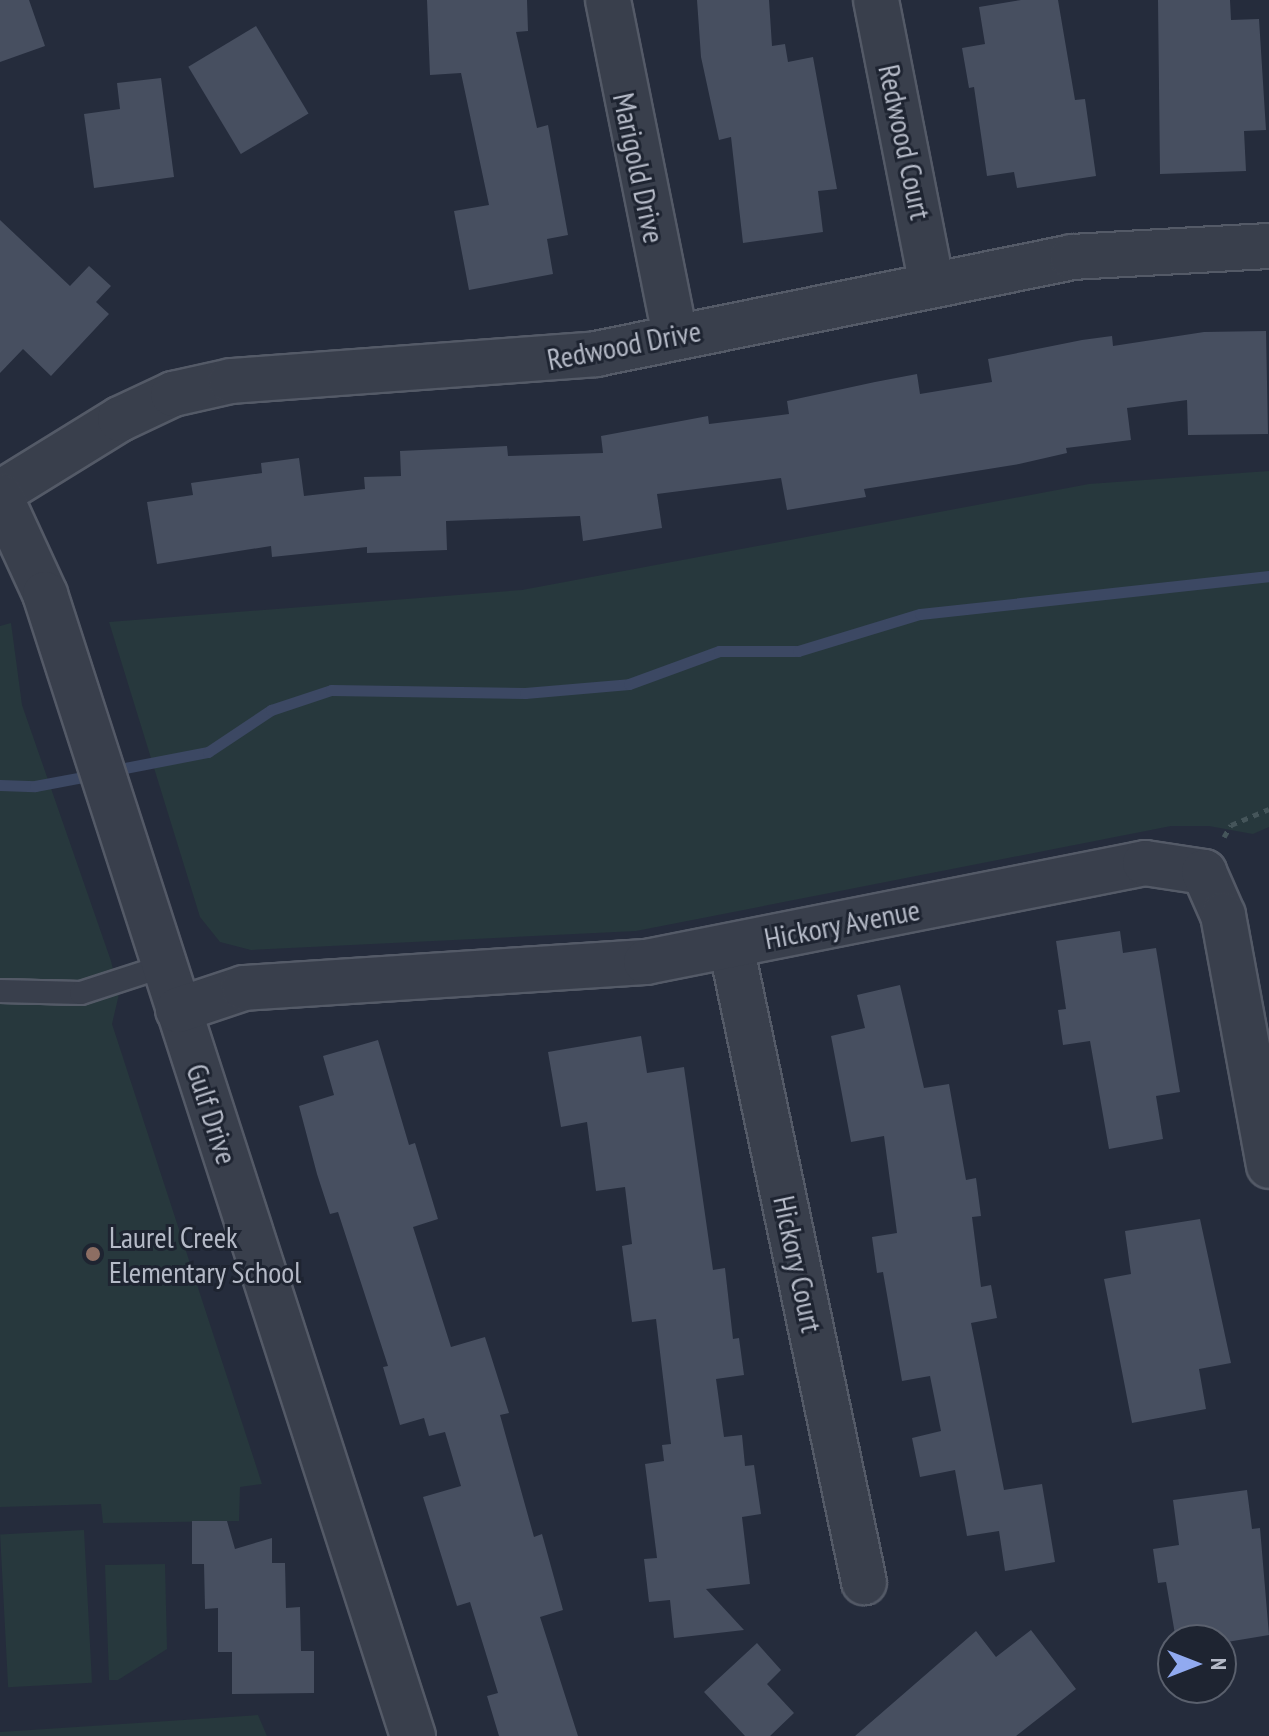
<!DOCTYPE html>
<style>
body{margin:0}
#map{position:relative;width:1269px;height:1736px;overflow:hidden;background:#252c3c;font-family:"PT Sans Narrow",sans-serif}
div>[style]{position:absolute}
.green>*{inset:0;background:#27383d;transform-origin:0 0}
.stream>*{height:11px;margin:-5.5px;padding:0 5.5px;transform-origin:5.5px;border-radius:5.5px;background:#3c4863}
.building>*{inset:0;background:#474f60;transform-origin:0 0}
.path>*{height:5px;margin-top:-2.5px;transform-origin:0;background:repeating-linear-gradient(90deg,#45555a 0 6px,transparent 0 12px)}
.roads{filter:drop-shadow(2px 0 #545a67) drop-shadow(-2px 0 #545a67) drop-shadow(0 2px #545a67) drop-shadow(0 -2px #545a67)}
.lane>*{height:22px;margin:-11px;padding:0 11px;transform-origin:11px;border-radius:11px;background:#393f4c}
.street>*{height:44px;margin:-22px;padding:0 22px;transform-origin:22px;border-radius:22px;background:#393f4c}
.dots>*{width:22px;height:22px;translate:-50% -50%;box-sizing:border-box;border:4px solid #1e2431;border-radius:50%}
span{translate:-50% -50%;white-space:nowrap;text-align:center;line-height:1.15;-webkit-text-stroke:6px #1e2431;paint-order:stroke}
.street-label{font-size:30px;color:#b5bac7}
.poi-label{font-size:30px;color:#b5bac7}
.left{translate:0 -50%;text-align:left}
.north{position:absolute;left:1157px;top:1624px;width:80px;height:80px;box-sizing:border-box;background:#1e2431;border:2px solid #5a606d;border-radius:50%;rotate:90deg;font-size:22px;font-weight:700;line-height:32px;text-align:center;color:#b5bac7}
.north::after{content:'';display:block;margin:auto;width:28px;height:36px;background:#91aaf0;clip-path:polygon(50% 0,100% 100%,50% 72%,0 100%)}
</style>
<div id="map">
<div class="green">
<i style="clip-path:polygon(1269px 471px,1269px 827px,1253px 834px,1209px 826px,1171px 826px,636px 931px,251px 950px,220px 942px,200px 917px,109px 622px,522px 590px,1089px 484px)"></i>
<i style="clip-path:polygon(11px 623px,22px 705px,111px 961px,119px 994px,112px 1024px,262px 1484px,240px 1487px,239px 1521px,103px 1523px,101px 1504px,0 1507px,0 626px)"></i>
<i style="left:84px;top:1530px;width:153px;height:84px;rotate:87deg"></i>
<i style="clip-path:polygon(165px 1564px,167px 1649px,118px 1680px,109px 1680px,105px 1565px)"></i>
<i style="clip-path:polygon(258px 1715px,267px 1736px,0 1736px,0 1732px)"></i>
</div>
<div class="stream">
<i style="left:109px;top:771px;width:101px;rotate:-10.9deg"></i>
<i style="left:208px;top:752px;width:76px;rotate:-33.7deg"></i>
<i style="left:271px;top:710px;width:63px;rotate:-18.4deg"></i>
<i style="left:331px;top:690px;width:194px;rotate:0.9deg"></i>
<i style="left:525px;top:693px;width:104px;rotate:-4.9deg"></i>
<i style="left:629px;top:684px;width:96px;rotate:-20.1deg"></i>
<i style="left:719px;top:651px;width:79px"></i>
<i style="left:798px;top:651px;width:127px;rotate:-16.9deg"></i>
<i style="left:920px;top:614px;width:351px;rotate:-6.2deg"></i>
<i style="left:0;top:785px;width:35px;rotate:2deg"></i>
<i style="left:35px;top:786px;width:59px;rotate:-10.7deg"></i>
</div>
<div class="building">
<i style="clip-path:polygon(0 0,29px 0,45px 46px,0 62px)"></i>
<i style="clip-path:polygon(427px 0,527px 0,528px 31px,516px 32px,537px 128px,548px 125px,568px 235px,547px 239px,553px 274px,469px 290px,454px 211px,489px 205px,461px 73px,430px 75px)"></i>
<i style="clip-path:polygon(697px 0,769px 0,772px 46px,785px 44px,788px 62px,813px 57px,837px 189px,818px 191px,823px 232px,743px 243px,731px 137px,719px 140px,701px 57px)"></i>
<i style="clip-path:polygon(1021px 0,1058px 0,1075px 100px,1085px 99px,1096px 176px,1017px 188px,1014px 172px,987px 176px,974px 87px,969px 88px,962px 48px,985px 44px,979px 7px)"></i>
<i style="clip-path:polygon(1158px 0,1230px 0,1231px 20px,1259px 19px,1266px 130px,1244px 131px,1246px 171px,1160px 174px)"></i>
<i style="left:256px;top:26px;width:102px;height:79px;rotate:59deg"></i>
<i style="clip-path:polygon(161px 78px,174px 177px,94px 188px,84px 114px,120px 109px,117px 83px)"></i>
<i style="clip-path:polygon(0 220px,70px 286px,89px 266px,111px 286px,96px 302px,109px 314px,51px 376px,23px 349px,0 373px)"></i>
<i style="clip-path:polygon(1266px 331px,1268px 434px,1188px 435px,1187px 400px,1127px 408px,1131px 440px,1066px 448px,1067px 453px,1019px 464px,864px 489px,866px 497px,787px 510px,781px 478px,657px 494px,662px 528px,583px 541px,580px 516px,446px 521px,447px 550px,367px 553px,367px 547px,272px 557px,271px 546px,157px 564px,147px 502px,193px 495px,191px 483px,262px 473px,261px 463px,299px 458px,304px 496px,365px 489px,364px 477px,401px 476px,400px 451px,507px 446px,508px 456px,603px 453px,601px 436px,708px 416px,709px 424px,789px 414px,787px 401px,875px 382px,917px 374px,920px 394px,992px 382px,988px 359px,1082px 340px,1112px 336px,1113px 346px,1204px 332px)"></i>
<i style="clip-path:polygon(1120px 931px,1123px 953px,1156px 948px,1180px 1092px,1156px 1096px,1163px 1139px,1109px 1149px,1090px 1041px,1063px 1045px,1058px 1010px,1066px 1009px,1056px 941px)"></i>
<i style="clip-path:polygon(900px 985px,924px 1088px,949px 1084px,966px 1180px,976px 1178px,981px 1216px,972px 1217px,981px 1287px,991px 1285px,997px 1318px,971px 1323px,1004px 1490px,1042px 1484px,1055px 1562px,1005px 1571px,999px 1531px,967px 1536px,955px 1470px,920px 1477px,912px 1438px,941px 1431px,930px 1376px,902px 1381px,883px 1272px,877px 1273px,872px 1237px,897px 1233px,884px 1136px,851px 1142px,831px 1036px,865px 1028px,857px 995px)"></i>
<i style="clip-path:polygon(641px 1036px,647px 1073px,684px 1067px,713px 1270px,725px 1268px,733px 1339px,739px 1338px,744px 1375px,716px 1379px,724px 1437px,742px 1435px,745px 1466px,754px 1465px,761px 1514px,742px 1517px,750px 1584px,706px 1589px,744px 1630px,674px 1638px,670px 1600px,649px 1602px,644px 1559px,657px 1558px,645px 1464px,664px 1461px,662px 1445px,671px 1444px,656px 1319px,632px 1322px,622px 1246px,632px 1244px,625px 1187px,596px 1191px,587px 1122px,561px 1127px,548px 1052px)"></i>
<i style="clip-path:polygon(378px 1040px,409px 1145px,415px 1143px,438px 1219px,413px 1227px,451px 1347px,485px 1337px,509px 1413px,500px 1415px,534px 1537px,542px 1534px,563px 1610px,540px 1617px,578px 1736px,499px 1736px,487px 1696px,498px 1693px,470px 1602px,457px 1606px,423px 1497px,461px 1486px,445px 1432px,429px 1436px,424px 1418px,400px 1425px,383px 1367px,388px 1366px,338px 1212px,330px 1214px,317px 1174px,299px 1106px,334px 1095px,323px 1056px)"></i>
<i style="clip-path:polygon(1200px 1219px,1231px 1363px,1199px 1369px,1206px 1409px,1132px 1423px,1104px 1279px,1131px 1274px,1125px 1231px)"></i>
<i style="clip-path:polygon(1247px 1490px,1252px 1529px,1260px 1528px,1269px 1635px,1221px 1643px,1176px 1640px,1166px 1582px,1158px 1583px,1153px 1549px,1179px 1545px,1173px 1500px)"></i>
<i style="clip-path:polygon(192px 1521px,227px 1521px,235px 1549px,272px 1538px,272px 1563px,285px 1563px,286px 1608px,300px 1607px,301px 1651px,314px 1651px,314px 1693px,232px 1694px,232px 1652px,218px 1652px,218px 1608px,205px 1609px,204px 1564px,192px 1564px)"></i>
<i style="clip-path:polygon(1031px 1630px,1076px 1689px,1016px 1736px,855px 1736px,976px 1631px,996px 1657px)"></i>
<i style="clip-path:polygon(757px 1643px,781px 1670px,767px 1684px,794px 1713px,770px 1736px,745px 1736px,704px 1692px)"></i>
</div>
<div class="path">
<i style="left:1224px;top:837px;width:14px;rotate:-60deg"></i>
<i style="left:1231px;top:825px;width:41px;rotate:-22.8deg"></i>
</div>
<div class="roads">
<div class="lane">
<i style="left:0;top:991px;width:81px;rotate:1.4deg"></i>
<i style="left:81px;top:993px;width:87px;rotate:-18deg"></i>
</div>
<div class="street">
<i style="left:608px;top:0;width:343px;rotate:78.7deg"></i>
<i style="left:876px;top:0;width:290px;rotate:78.9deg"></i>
<i style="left:0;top:493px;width:141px;rotate:-31.7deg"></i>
<i style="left:120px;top:419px;width:59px;rotate:-25.3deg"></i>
<i style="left:173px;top:394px;width:59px;rotate:-12.6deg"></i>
<i style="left:231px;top:381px;width:366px;rotate:-4.2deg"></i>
<i style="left:596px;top:354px;width:486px;rotate:-11.5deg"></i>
<i style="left:1072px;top:257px;width:197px;rotate:-3.2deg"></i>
<i style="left:0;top:496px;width:108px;rotate:65.3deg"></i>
<i style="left:45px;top:594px;width:1200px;rotate:72.14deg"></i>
<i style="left:731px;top:946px;width:650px;rotate:78.19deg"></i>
<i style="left:178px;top:1010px;width:70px;rotate:-18.4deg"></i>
<i style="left:244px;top:988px;width:403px;rotate:-3.7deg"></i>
<i style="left:646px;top:962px;width:509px;rotate:-11.22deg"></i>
<i style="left:1145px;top:863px;width:60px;rotate:8.7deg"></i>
<i style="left:1204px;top:872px;width:47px;rotate:66.2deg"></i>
<i style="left:1223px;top:915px;width:255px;rotate:79.6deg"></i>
</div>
</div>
<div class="dots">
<i style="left:93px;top:1254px;background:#8d6e63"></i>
</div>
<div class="street-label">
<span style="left:905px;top:142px;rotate:78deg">Redwood Court</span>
<span style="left:639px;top:168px;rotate:78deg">Marigold Drive</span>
<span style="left:624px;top:345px;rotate:-11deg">Redwood Drive</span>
<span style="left:842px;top:924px;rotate:-11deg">Hickory Avenue</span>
<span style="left:212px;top:1114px;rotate:72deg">Gulf Drive</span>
<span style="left:798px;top:1264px;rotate:78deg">Hickory Court</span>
</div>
<div class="poi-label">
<span class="left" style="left:109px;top:1254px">Laurel Creek<br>Elementary School</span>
</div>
<div class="north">N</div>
</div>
